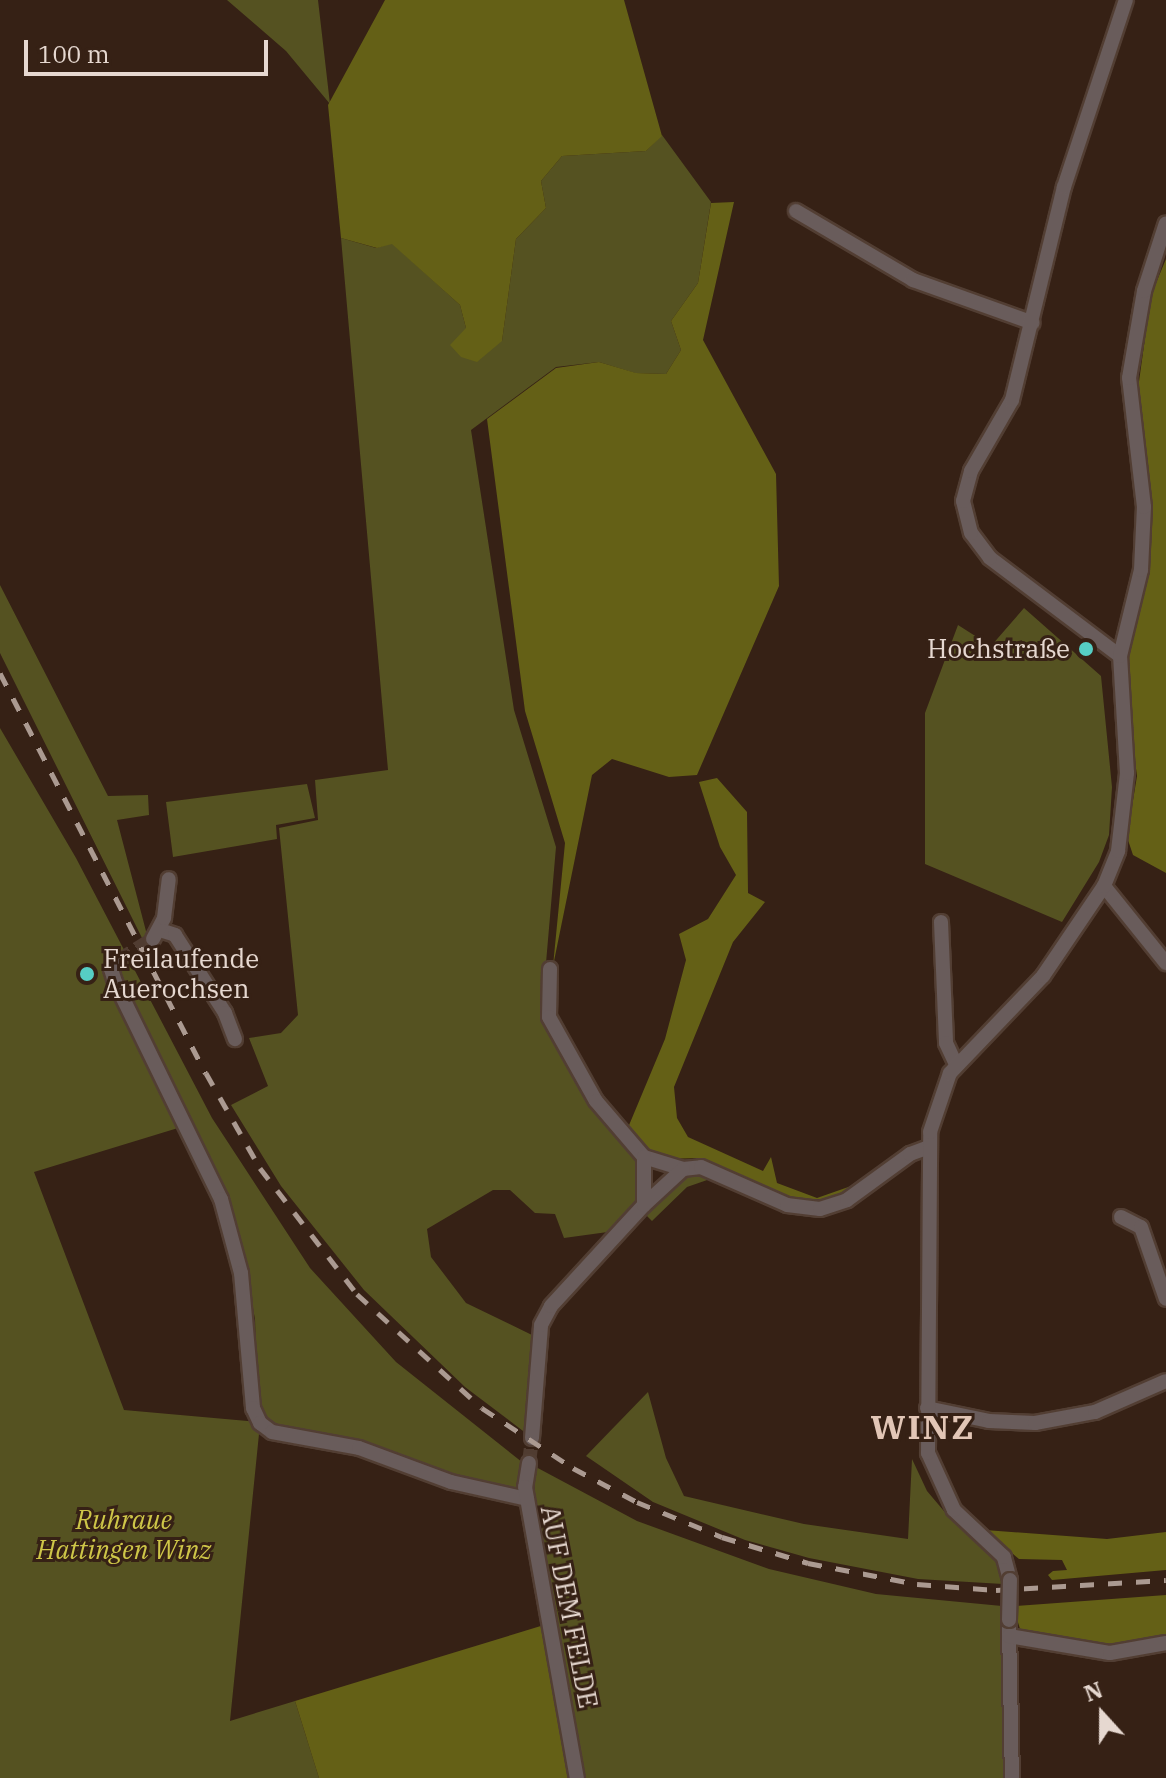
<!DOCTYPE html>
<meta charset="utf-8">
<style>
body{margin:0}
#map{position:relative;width:1166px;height:1778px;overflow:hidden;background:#362115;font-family:"IBM Plex Serif",serif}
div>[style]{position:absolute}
.green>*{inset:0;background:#555221}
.forest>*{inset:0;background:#646016}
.street-tunnel>*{height:14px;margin-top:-7px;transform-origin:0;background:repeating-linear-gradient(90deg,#503c31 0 14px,transparent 0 21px)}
.roads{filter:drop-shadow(2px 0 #523e33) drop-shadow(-2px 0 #523e33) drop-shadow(0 2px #523e33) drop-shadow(0 -2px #523e33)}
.street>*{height:14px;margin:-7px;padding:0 7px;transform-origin:7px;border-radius:7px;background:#695c5b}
.rail>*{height:5px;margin-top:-2.5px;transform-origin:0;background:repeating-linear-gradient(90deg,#ab9a91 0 14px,transparent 0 28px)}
.bridges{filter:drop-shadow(2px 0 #523e33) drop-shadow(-2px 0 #523e33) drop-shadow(0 2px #523e33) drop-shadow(0 -2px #523e33)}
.street-bridge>*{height:14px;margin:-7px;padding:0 7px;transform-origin:7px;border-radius:7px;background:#695c5b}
.dots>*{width:22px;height:22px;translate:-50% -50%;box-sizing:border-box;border:4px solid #362115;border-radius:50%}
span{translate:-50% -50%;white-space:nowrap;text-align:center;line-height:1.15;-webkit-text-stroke:6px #362115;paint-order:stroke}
.poi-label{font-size:26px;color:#e6d8d0}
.right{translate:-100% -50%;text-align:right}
.left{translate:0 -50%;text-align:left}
.park-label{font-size:26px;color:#cec648;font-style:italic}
.street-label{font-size:26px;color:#e6d8d0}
.district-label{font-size:34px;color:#e2c6b6;font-weight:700;letter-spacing:2px}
.north{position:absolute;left:1062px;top:1674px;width:80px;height:80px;-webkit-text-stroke:6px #362115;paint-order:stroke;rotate:339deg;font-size:22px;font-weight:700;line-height:32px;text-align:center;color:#e6d8d0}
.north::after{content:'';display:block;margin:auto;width:28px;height:36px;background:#e6d8d0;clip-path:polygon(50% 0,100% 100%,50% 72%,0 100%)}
.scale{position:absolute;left:24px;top:40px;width:244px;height:36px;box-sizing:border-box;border:4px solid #e6d8d0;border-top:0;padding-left:10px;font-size:24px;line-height:28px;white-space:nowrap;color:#e6d8d0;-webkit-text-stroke:6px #362115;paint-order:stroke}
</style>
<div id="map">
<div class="green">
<i style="clip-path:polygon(227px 0,318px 0,330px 104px,286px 51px)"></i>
<i style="clip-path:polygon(662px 135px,711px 202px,698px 283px,671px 321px,681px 350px,666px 374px,635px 373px,599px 362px,556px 367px,471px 430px,514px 710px,556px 847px,541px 1021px,585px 1092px,639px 1160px,636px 1205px,615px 1231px,564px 1238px,555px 1214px,535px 1213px,510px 1190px,493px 1190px,427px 1229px,431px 1257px,466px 1303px,532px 1335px,527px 1434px,465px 1387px,364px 1290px,281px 1186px,231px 1105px,268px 1086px,249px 1038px,281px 1033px,298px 1015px,279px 828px,318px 820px,315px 780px,388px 770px,341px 238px,376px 248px,392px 243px,460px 305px,466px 328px,502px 341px,516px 239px,546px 208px,541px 181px,562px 156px,646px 151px)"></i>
<i style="clip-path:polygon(0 585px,108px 796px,148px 795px,149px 815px,117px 820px,147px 935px,143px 940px,0 653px)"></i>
<i style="clip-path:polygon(1024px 608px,1101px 676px,1112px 787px,1109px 835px,1099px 862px,1062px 922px,925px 864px,925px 713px,958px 625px,991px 646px)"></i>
<i style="clip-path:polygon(evenodd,0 728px,76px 858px,212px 1118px,310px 1268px,396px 1362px,527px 1466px,514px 1492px,260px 1424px,230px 1721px,295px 1701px,319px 1778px,0 1778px,0 728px,178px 1128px,190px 1151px,202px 1146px,237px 1225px,255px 1319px,258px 1422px,124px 1410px,34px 1172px,178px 1128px)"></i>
<i style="clip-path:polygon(307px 784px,315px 818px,276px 825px,277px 839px,173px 857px,166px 802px)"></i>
<i style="clip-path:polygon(693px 1173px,713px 1178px,687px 1187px,652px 1221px,646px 1215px,655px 1202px)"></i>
<i style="clip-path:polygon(648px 1392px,666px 1458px,684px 1496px,804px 1524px,908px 1539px,912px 1459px,927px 1491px,949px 1517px,998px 1557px,1003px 1584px,918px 1579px,809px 1558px,745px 1540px,653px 1502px,586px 1456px)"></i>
<i style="clip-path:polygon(534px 1466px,637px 1521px,769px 1569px,876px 1594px,1002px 1606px,1007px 1778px,583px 1778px,535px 1504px)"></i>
</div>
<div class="forest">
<i style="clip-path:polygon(385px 0,624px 0,662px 136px,646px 151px,562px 156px,541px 181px,546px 208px,516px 239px,502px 341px,477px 362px,461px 357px,450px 345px,466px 328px,460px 305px,392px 244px,377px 248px,341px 238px,328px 105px)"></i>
<i style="clip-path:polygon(734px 202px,703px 340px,776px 474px,779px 586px,697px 775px,669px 777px,612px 759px,592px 775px,553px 966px,565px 843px,525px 711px,487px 419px,556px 368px,599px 362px,636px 373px,666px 374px,681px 350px,671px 321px,698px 283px,711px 203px)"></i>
<i style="clip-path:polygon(1166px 259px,1166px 873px,1133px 855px,1127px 837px,1137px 776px,1121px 653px,1152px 529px,1136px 403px,1151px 295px)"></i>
<i style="clip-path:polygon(717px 778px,747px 812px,748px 893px,765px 902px,733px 942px,674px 1087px,677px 1118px,688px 1137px,763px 1171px,771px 1157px,777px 1183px,817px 1198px,854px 1185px,831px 1199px,794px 1200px,701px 1158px,661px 1159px,627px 1130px,665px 1039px,686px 960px,679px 934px,708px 919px,736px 875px,720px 847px,699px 782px)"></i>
<i style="clip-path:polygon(985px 1530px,1107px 1539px,1166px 1532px,1166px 1570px,1052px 1580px,1048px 1575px,1053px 1571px,1067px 1570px,1062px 1560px,1019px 1559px)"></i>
<i style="clip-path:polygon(1166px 1595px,1166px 1640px,1125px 1649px,1021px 1632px,1016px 1616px,1016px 1606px)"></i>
<i style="clip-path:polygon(544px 1625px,573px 1778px,319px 1778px,295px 1701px)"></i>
</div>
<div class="street-tunnel">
<i style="left:119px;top:960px;width:40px;rotate:-32deg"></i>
<i style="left:529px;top:1463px;width:25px;rotate:-83deg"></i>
</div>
<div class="roads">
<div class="street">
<i style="left:796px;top:211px;width:136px;rotate:30.5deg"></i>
<i style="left:913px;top:280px;width:127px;rotate:19.7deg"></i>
<i style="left:1120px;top:656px;width:163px;rotate:-143deg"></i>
<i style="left:990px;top:558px;width:31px;rotate:-127deg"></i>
<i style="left:971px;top:533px;width:33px;rotate:-104deg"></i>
<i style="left:963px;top:501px;width:31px;rotate:-75deg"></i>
<i style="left:971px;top:471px;width:82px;rotate:-60deg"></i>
<i style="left:1012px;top:400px;width:219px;rotate:-76.3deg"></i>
<i style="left:1064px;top:187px;width:197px;rotate:-71.7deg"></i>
<i style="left:1104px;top:886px;width:99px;rotate:51.2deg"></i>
<i style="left:941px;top:922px;width:121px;rotate:87.6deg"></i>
<i style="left:946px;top:1043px;width:23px;rotate:65deg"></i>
<i style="left:160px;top:930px;width:16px;rotate:18deg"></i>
<i style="left:175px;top:935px;width:93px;rotate:57.3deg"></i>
<i style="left:225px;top:1013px;width:28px;rotate:69deg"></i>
<i style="left:153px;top:939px;width:24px;rotate:-62deg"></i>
<i style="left:164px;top:918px;width:39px;rotate:-83deg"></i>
<i style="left:119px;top:960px;width:12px;rotate:132deg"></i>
<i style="left:111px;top:969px;width:14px;rotate:73deg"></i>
<i style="left:115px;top:982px;width:242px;rotate:64deg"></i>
<i style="left:221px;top:1199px;width:77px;rotate:74.9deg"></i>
<i style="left:241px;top:1273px;width:136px;rotate:84.9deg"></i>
<i style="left:253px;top:1408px;width:17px;rotate:65deg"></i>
<i style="left:260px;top:1423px;width:15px;rotate:37deg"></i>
<i style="left:272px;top:1432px;width:88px;rotate:10.4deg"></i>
<i style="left:359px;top:1448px;width:98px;rotate:20.3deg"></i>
<i style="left:451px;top:1482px;width:78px;rotate:12.6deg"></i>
<i style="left:550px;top:969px;width:48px;rotate:91.2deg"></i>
<i style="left:549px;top:1017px;width:96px;rotate:60.8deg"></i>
<i style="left:596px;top:1101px;width:74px;rotate:49.4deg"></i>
<i style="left:644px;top:1157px;width:41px;rotate:17.1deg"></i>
<i style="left:683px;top:1169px;width:18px;rotate:-6deg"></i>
<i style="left:701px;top:1167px;width:94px;rotate:23.8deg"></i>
<i style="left:787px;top:1205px;width:33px;rotate:7deg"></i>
<i style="left:820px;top:1209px;width:28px;rotate:-18deg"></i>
<i style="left:847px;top:1200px;width:78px;rotate:-36.1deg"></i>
<i style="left:910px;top:1154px;width:20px;rotate:-20deg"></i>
<i style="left:644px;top:1205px;width:53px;rotate:-42.7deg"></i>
<i style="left:1121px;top:1217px;width:22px;rotate:27deg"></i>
<i style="left:1141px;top:1227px;width:76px;rotate:70.9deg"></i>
<i style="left:927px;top:1408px;width:63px;rotate:11.8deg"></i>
<i style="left:989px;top:1421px;width:46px;rotate:2.5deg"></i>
<i style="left:1035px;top:1423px;width:61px;rotate:-10.4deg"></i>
<i style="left:1095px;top:1412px;width:77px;rotate:-23.6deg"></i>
<i style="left:532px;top:1438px;width:113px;rotate:-85.4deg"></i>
<i style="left:541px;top:1325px;width:21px;rotate:-62deg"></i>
<i style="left:551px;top:1306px;width:137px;rotate:-47.4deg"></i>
<i style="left:644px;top:1205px;width:48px;rotate:-90deg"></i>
<i style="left:529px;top:1463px;width:24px;rotate:99deg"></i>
<i style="left:525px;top:1487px;width:296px;rotate:79.9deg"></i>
<i style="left:1010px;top:1580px;width:24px;rotate:-105deg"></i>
<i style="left:1004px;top:1557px;width:69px;rotate:-136.8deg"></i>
<i style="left:954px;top:1510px;width:63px;rotate:-114.5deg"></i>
<i style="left:928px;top:1453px;width:321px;rotate:-89.6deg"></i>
<i style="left:930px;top:1132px;width:62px;rotate:-71.3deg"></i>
<i style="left:950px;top:1073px;width:134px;rotate:-46.2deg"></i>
<i style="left:1043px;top:976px;width:109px;rotate:-55.9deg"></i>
<i style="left:1104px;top:886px;width:38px;rotate:-68deg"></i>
<i style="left:1118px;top:851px;width:79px;rotate:-83.4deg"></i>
<i style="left:1127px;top:773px;width:117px;rotate:-93.4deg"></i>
<i style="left:1120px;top:656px;width:89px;rotate:-76.3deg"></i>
<i style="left:1141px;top:570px;width:63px;rotate:-87.3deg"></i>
<i style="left:1144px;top:507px;width:130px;rotate:-96.6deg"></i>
<i style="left:1129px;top:378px;width:88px;rotate:-80.2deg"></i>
<i style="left:1144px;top:291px;width:71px;rotate:-72.1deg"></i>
<i style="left:1009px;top:1626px;width:152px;rotate:88.9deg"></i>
<i style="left:1009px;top:1636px;width:102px;rotate:9.6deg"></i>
<i style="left:1110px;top:1653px;width:57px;rotate:-10.1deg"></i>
</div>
</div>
<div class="rail">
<i style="left:0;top:673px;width:450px;rotate:62.8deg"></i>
<i style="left:206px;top:1073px;width:109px;rotate:60.4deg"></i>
<i style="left:260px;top:1168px;width:159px;rotate:52.4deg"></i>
<i style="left:357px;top:1294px;width:169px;rotate:42.4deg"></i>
<i style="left:482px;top:1408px;width:109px;rotate:33.4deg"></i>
<i style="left:573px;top:1468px;width:72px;rotate:28deg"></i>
<i style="left:637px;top:1502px;width:92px;rotate:22.4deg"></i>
<i style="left:722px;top:1537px;width:90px;rotate:16.8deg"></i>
<i style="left:808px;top:1563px;width:111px;rotate:10.9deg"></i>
<i style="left:917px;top:1584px;width:79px;rotate:4.3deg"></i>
<i style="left:996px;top:1590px;width:170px;rotate:-3.4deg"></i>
</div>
<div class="bridges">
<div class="street-bridge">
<i style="left:1009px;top:1620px;width:40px;rotate:-88.6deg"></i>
</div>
</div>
<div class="dots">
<i style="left:1086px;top:649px;background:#56cec4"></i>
<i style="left:87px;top:974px;background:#56cec4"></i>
</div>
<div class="poi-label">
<span class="right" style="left:1070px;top:649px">Hochstraße</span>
<span class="left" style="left:103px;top:974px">Freilaufende<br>Auerochsen</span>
</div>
<div class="park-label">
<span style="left:124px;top:1535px">Ruhraue<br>Hattingen Winz</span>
</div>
<div class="street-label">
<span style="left:569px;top:1607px;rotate:79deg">AUF DEM FELDE</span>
</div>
<div class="district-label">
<span style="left:923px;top:1427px">WINZ</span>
</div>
<div class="north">N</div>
<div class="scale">100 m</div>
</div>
